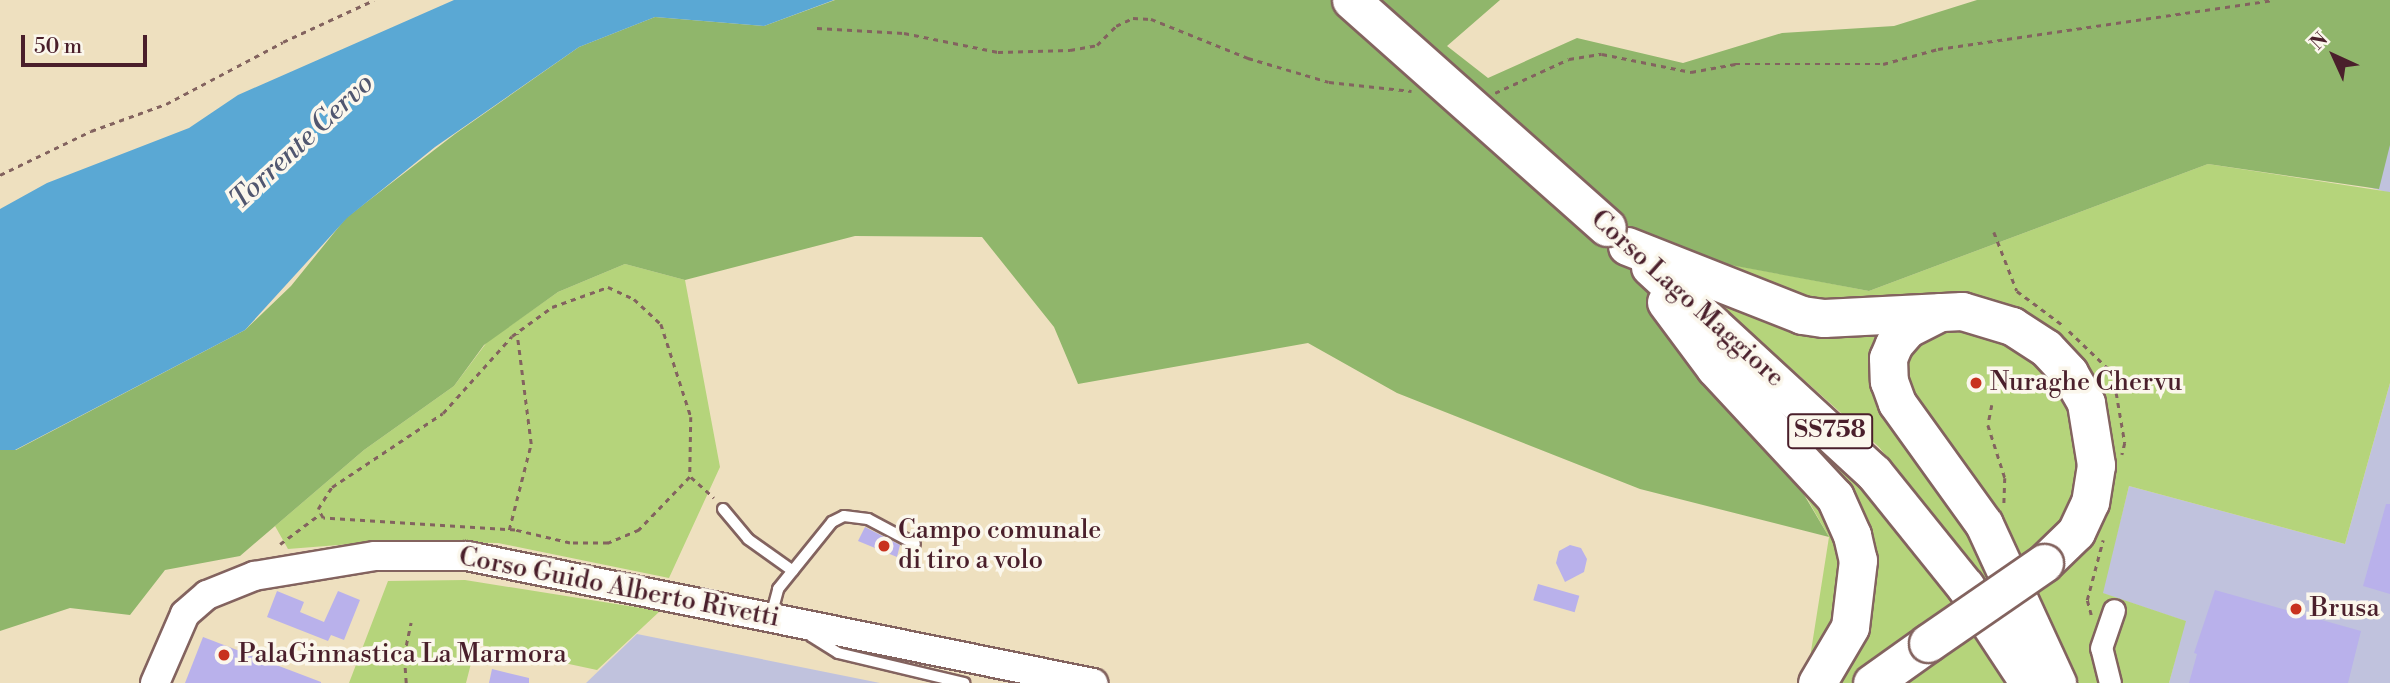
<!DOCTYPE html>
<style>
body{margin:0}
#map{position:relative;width:2390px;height:683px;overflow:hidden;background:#eee0bf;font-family:"Libre Bodoni",serif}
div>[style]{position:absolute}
.industrial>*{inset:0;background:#c0c2dd}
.green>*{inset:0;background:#b5d47b}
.forest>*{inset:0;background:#90b66b}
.water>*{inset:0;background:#5aa8d4}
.building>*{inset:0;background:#b9b1eb;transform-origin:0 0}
.path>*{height:2.5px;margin-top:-1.25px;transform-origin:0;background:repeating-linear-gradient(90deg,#83635f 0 5px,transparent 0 10px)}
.roads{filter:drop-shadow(2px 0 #83635f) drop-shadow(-2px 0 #83635f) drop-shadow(0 2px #83635f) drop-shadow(0 -2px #83635f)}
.lane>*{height:10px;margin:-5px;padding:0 5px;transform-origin:5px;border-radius:5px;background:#fff}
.street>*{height:21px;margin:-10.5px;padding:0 10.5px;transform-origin:10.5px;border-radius:10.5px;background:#fff}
.secondary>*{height:28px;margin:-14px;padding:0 14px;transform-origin:14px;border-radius:14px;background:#fff}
.highway>*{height:37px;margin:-18.5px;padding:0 18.5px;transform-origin:18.5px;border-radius:18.5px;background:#fff}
.bridges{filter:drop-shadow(2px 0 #83635f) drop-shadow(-2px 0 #83635f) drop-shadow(0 2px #83635f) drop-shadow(0 -2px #83635f)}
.highway-bridge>*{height:37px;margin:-18.5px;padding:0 18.5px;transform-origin:18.5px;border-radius:18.5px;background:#fff}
.dots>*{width:19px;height:19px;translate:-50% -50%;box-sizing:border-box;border:4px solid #fbf7ec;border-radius:50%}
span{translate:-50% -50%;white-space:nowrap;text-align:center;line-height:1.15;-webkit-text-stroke:7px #fbf7ec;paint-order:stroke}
.shield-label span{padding:2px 5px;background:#fbf7ec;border:2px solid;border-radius:5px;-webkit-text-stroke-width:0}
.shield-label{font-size:24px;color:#4a1f2b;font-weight:700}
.street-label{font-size:26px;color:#4a1f2b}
.poi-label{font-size:26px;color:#4a1f2b}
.left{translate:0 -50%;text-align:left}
.water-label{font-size:28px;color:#50566f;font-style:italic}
.north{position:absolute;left:2299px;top:21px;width:70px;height:70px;-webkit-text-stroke:5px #fbf7ec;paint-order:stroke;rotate:315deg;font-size:19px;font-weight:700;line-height:28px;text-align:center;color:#4a1f2b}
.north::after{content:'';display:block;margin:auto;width:24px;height:32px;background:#4a1f2b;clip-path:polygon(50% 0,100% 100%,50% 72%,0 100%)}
.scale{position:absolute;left:21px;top:35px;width:126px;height:32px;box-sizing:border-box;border:4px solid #4a1f2b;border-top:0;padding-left:9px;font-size:21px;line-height:24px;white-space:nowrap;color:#4a1f2b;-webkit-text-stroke:5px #fbf7ec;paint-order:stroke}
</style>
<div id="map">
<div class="industrial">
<i style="clip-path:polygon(2390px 134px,2390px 193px,2368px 187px)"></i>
<i style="clip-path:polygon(2390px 383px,2390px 683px,2169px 683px,2185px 621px,2102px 593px,2129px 486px,2345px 544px)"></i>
<i style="clip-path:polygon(637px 634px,880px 683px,586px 683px)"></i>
</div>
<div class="green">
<i style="clip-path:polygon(2208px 164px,2390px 192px,2390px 383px,2345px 544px,2129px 486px,2103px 593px,2186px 621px,2169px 683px,2052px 683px,1982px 579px,1879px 447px,1660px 251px,1869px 291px)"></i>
<i style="clip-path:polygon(625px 264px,685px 280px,720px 467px,669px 578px,498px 543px,389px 541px,288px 549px,275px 526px,364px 450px,454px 386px,487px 342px,558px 292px)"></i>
<i style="clip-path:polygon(1701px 312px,1874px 473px,2014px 683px,1806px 683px,1829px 537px)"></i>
<i style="clip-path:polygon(465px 580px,660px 611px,597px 670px,476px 644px,466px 683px,349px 683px,388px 581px)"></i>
</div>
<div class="forest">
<i style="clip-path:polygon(835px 0,1500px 0,1447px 46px,1488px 78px,1577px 38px,1683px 63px,1782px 33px,1894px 26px,1977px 0,2390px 0,2390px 145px,2379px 189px,2208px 164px,1869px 291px,1661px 252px,1829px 537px,1640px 489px,1397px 393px,1308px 343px,1078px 384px,1054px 327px,982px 237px,855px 236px,685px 280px,625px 264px,558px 292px,484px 345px,454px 386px,364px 450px,240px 556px,165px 570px,130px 615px,70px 608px,0 631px,0 450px,16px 450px,245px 330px,291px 286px,346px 218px,455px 134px,579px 47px,655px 17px,764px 26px)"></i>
</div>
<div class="water">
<i style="clip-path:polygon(454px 0,834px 0,764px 26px,655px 17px,579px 47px,435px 147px,347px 218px,245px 330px,15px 450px,0 450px,0 209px,47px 183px,189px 128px,238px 95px)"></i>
</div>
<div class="building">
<i style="clip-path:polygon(2386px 504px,2390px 504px,2390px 594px,2363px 586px)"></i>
<i style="clip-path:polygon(865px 527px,900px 545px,897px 557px,858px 541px)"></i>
<i style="clip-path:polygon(1570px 545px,1581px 548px,1587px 559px,1584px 572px,1565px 582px,1556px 563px,1559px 551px)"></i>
<i style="left:1538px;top:584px;width:43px;height:17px;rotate:16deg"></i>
<i style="clip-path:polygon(2215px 590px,2361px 631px,2348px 683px,2189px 683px,2197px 654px,2194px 653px)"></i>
<i style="clip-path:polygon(277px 591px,304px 602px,300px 612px,324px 622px,338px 591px,360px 600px,344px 640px,331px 635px,328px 641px,267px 617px)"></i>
<i style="clip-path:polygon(203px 637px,321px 682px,321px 683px,185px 683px)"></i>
<i style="clip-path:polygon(492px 669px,529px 678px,529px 683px,489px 683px)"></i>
</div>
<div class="path">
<i style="left:817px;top:28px;width:87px;rotate:3.3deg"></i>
<i style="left:904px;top:33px;width:96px;rotate:11.4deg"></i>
<i style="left:998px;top:52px;width:72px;rotate:-1.6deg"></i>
<i style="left:1070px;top:50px;width:27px;rotate:-10deg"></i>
<i style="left:1097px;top:45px;width:27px;rotate:-45deg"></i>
<i style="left:1116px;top:26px;width:19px;rotate:-25deg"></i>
<i style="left:1133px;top:18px;width:18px;rotate:3deg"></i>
<i style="left:1151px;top:19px;width:105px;rotate:21.9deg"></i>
<i style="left:1248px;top:58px;width:84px;rotate:16.5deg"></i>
<i style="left:1329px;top:82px;width:83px;rotate:6.2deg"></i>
<i style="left:1495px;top:93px;width:81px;rotate:-24.7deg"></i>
<i style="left:1569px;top:59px;width:33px;rotate:-9deg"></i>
<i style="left:1602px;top:54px;width:91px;rotate:11.4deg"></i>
<i style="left:1691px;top:72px;width:45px;rotate:-10.3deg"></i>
<i style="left:1735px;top:64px;width:148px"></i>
<i style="left:1883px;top:64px;width:57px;rotate:-15.3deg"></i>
<i style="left:1938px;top:49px;width:339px;rotate:-8.3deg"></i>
<i style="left:0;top:175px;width:101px;rotate:-25.8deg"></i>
<i style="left:91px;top:131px;width:80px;rotate:-19.8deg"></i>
<i style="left:166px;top:104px;width:132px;rotate:-27.9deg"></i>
<i style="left:283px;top:42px;width:100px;rotate:-24.8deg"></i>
<i style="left:1994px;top:232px;width:63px;rotate:68.7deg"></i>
<i style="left:2017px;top:291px;width:59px;rotate:36.7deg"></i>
<i style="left:608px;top:287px;width:29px;rotate:25deg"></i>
<i style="left:634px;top:299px;width:37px;rotate:43deg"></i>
<i style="left:661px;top:324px;width:98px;rotate:72.1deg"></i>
<i style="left:691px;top:417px;width:60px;rotate:91deg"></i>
<i style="left:690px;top:477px;width:74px;rotate:133.9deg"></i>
<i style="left:639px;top:530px;width:34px;rotate:157deg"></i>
<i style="left:608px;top:543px;width:38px;rotate:180deg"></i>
<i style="left:570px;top:543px;width:57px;rotate:-166.7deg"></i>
<i style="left:515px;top:530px;width:192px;rotate:-176.4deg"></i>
<i style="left:323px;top:518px;width:10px;rotate:-119deg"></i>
<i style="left:318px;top:509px;width:26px;rotate:-58deg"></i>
<i style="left:332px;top:487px;width:133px;rotate:-33.7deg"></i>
<i style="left:443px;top:413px;width:103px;rotate:-48.1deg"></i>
<i style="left:512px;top:336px;width:49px;rotate:-35.9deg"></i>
<i style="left:552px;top:307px;width:59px;rotate:-19.7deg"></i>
<i style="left:2069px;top:331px;width:61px;rotate:43.7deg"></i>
<i style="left:2113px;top:373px;width:71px;rotate:80.3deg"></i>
<i style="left:2125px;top:443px;width:12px;rotate:104deg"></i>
<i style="left:1992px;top:405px;width:20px;rotate:101deg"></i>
<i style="left:1988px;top:425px;width:56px;rotate:72.2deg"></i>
<i style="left:2005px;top:478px;width:27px;rotate:92deg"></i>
<i style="left:691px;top:477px;width:31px;rotate:42deg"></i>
<i style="left:509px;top:530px;width:89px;rotate:-75.7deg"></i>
<i style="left:531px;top:444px;width:111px;rotate:-97.3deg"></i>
<i style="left:280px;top:544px;width:50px;rotate:-36.9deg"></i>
<i style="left:2091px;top:615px;width:16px;rotate:-105deg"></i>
<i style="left:2087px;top:600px;width:62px;rotate:-75.1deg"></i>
<i style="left:406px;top:683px;width:28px;rotate:-94deg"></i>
<i style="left:404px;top:655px;width:33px;rotate:-78deg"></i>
</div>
<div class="roads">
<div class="lane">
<i style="left:723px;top:509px;width:39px;rotate:50deg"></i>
<i style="left:748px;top:539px;width:55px;rotate:35.4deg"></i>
<i style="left:771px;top:616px;width:28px;rotate:-75deg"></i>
<i style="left:778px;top:589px;width:86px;rotate:-51.1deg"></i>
<i style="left:832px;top:522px;width:13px;rotate:-27deg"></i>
<i style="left:844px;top:516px;width:24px;rotate:7deg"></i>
<i style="left:868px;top:519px;width:53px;rotate:28deg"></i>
<i style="left:811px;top:636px;width:32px;rotate:32deg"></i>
<i style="left:838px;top:653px;width:130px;rotate:13.4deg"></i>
</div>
<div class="street">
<i style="left:2110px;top:683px;width:36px;rotate:-104deg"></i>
<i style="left:2101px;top:648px;width:40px;rotate:-71.1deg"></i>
</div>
<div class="secondary">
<i style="left:155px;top:683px;width:75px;rotate:-66.5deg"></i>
<i style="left:185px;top:614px;width:29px;rotate:-41deg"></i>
<i style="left:207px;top:595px;width:51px;rotate:-22deg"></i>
<i style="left:254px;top:576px;width:123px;rotate:-9.4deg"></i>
<i style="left:375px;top:556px;width:92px"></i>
<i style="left:467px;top:556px;width:639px;rotate:11.47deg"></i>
</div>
<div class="highway">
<i style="left:1627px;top:246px;width:188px;rotate:21.5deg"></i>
<i style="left:1802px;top:315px;width:22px;rotate:8deg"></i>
<i style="left:1824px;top:318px;width:138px;rotate:-2.9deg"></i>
<i style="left:1962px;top:311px;width:52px;rotate:16.7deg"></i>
<i style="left:2012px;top:326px;width:40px;rotate:32.9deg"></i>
<i style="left:2046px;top:348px;width:34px;rotate:47deg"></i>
<i style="left:2069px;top:373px;width:34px;rotate:60deg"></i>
<i style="left:2086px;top:403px;width:63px;rotate:80.8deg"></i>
<i style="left:2096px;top:465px;width:37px;rotate:99deg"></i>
<i style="left:2090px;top:502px;width:33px;rotate:115deg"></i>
<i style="left:2076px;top:532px;width:45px;rotate:135.9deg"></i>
<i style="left:1650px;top:267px;width:304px;rotate:42.6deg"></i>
<i style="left:1874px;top:473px;width:145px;rotate:51.2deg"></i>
<i style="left:1965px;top:586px;width:116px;rotate:56.6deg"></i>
<i style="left:1666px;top:302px;width:82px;rotate:53.4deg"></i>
<i style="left:1715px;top:368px;width:176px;rotate:47.1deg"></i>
<i style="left:1835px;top:497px;width:42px;rotate:65.9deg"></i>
<i style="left:1852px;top:535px;width:26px;rotate:77deg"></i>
<i style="left:1858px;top:560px;width:67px;rotate:96.8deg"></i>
<i style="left:1850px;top:627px;width:65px;rotate:120.5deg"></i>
<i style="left:1940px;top:312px;width:37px;rotate:153deg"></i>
<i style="left:1907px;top:329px;width:20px;rotate:131deg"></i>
<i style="left:1894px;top:344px;width:15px;rotate:113deg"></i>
<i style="left:1888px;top:358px;width:23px;rotate:88deg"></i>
<i style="left:1889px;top:381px;width:23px;rotate:70deg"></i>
<i style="left:1897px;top:403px;width:149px;rotate:54.3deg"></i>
<i style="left:1984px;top:524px;width:175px;rotate:65.3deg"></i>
<i style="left:1872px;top:683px;width:69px;rotate:-35.5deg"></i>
</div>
</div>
<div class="bridges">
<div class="highway-bridge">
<i style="left:1351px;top:0;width:342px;rotate:41.6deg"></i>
<i style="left:1928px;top:643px;width:141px;rotate:-34.6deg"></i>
</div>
</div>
<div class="dots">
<i style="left:1976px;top:383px;background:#c8321e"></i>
<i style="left:884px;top:546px;background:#c8321e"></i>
<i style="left:2296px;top:609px;background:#c8321e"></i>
<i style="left:224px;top:655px;background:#c8321e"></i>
</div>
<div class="shield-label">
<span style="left:1830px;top:431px">SS758</span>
</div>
<div class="street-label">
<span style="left:1687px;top:299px;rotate:42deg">Corso Lago Maggiore</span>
<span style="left:619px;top:588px;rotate:11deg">Corso Guido Alberto Rivetti</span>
</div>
<div class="poi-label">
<span class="left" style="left:1990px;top:383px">Nuraghe Chervu</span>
<span class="left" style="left:898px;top:546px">Campo comunale<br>di tiro a volo</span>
<span class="left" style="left:2310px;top:609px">Brusa</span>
<span class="left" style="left:238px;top:655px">PalaGinnastica La Marmora</span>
</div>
<div class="water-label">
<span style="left:302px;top:142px;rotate:-43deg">Torrente Cervo</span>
</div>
<div class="north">N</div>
<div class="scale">50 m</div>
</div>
